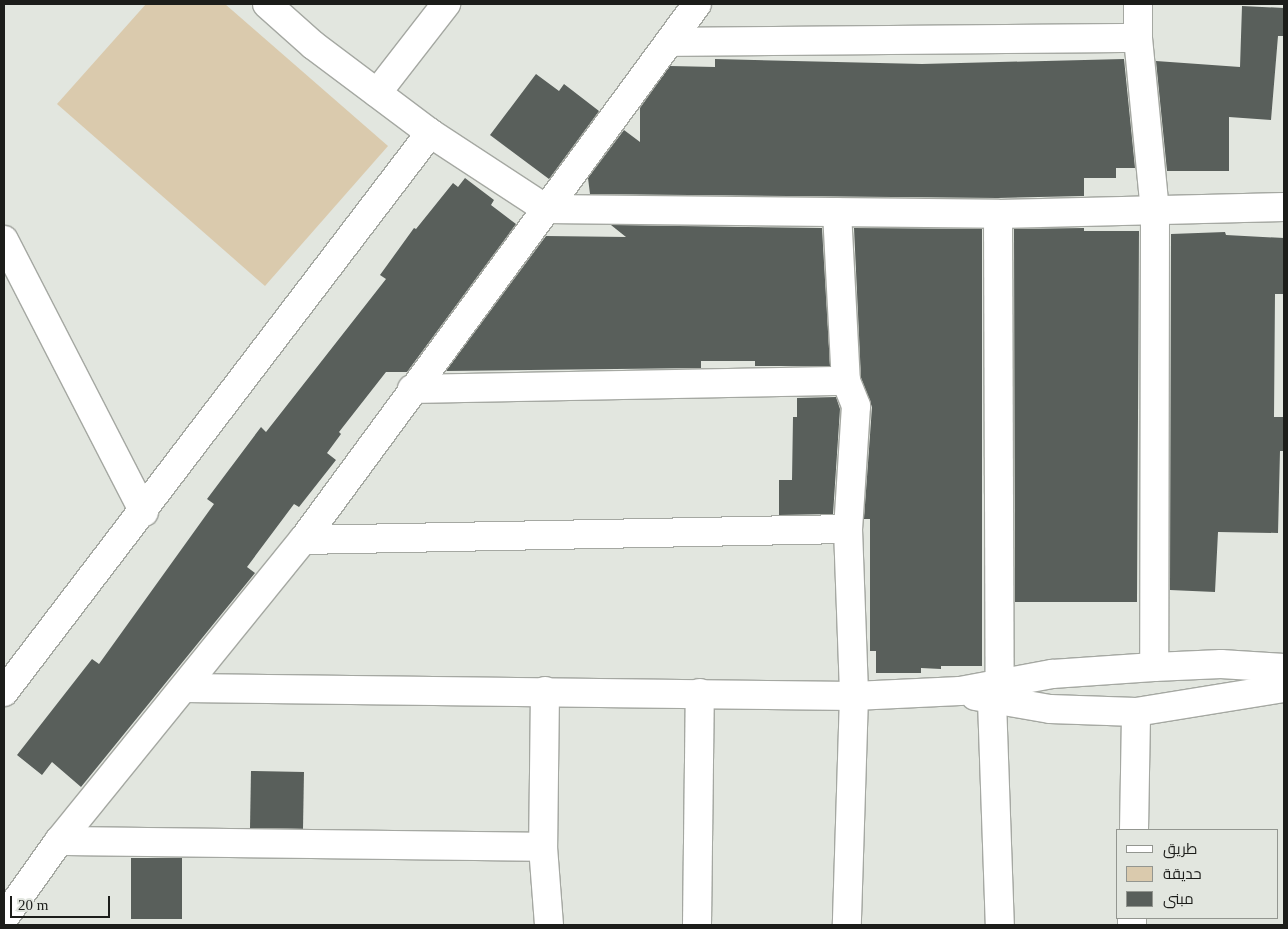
<!DOCTYPE html>
<meta charset="utf-8">
<style>
body{margin:0}
#map{position:relative;width:1288px;height:929px;overflow:hidden;background:#e2e6df;font-family:"Times New Roman",Cairo,serif}
div>[style]{position:absolute}
.green>*{inset:0;background:#dacaad}
.building>*{inset:0;background:#595f5b;transform-origin:0 0}
.roads{filter:drop-shadow(1px 0 #a5a8a2) drop-shadow(-1px 0 #a5a8a2) drop-shadow(0 1px #a5a8a2) drop-shadow(0 -1px #a5a8a2)}
.minor>*{height:28px;margin:-14px;padding:0 14px;transform-origin:14px;border-radius:14px;background:#fff}
span{translate:-50% -50%;white-space:nowrap;text-align:center;line-height:1.15;-webkit-text-stroke:5px #e2e6df;paint-order:stroke}
.frame{position:absolute;inset:0;border:5px solid #1c1d1a;pointer-events:none}
.legend{position:absolute;left:1116px;top:829px;width:162px;height:90px;box-sizing:border-box;background:#e2e6df;border:1px solid #939690;margin:0;padding:6px 9px;list-style:none;font-size:15px;color:#1c1d1a}
.legend li{display:flex;align-items:center;gap:10px;height:25px}
.legend b{width:25px;border:1px solid #939690}
.scale{position:absolute;left:10px;top:896px;width:100px;height:22px;box-sizing:border-box;border:2px solid #1c1d1a;border-top:0;padding-left:6px;font-size:15px;line-height:18px;white-space:nowrap;color:#1c1d1a;-webkit-text-stroke:4px #e2e6df;paint-order:stroke}
</style>
<div id="map">
<div class="green">
<i style="clip-path:polygon(146px 4px,225px 4px,388px 146px,265px 286px,57px 104px)"></i>
</div>
<div class="building">
<i style="clip-path:polygon(1242px 6px,1284px 8px,1283px 36px,1278px 36px,1271px 120px,1229px 117px,1229px 171px,1167px 171px,1156px 61px,1240px 67px)"></i>
<i style="clip-path:polygon(715px 59px,922px 64px,1124px 59px,1135px 168px,1116px 168px,1116px 178px,1084px 178px,1084px 196px,998px 198px,590px 194px,588px 178px,624px 130px,640px 142px,640px 108px,670px 66px,715px 67px)"></i>
<i style="clip-path:polygon(536px 74px,559px 91px,564px 84px,599px 111px,549px 179px,490px 135px)"></i>
<i style="clip-path:polygon(465px 178px,494px 200px,491px 205px,516px 224px,407px 372px,386px 372px,339px 432px,341px 434px,327px 453px,336px 460px,299px 507px,294px 504px,247px 567px,255px 573px,81px 787px,52px 762px,42px 775px,17px 755px,92px 659px,99px 664px,214px 504px,207px 499px,261px 427px,266px 432px,386px 279px,380px 275px,414px 228px,416px 229px,453px 183px,458px 187px)"></i>
<i style="clip-path:polygon(611px 225px,822px 228px,830px 366px,755px 366px,755px 361px,701px 361px,701px 368px,446px 371px,546px 236px,626px 237px)"></i>
<i style="clip-path:polygon(854px 228px,982px 229px,982px 666px,941px 666px,941px 669px,921px 668px,921px 673px,876px 673px,876px 651px,870px 651px,870px 519px,864px 519px,872px 407px,861px 378px)"></i>
<i style="clip-path:polygon(1084px 228px,1084px 231px,1139px 231px,1137px 602px,1015px 602px,1014px 229px)"></i>
<i style="clip-path:polygon(1225px 232px,1226px 235px,1284px 238px,1284px 294px,1275px 294px,1274px 417px,1284px 417px,1284px 451px,1280px 451px,1278px 533px,1218px 532px,1215px 592px,1170px 590px,1171px 234px)"></i>
<i style="clip-path:polygon(836px 397px,840px 409px,833px 514px,779px 515px,779px 480px,792px 480px,793px 417px,797px 417px,797px 398px)"></i>
<i style="left:251px;top:771px;width:53px;height:57px;rotate:1deg"></i>
<i style="left:131px;top:858px;width:51px;height:61px"></i>
</div>
<div class="roads">
<div class="minor">
<i style="left:267px;top:4px;width:62px;rotate:41.7deg"></i>
<i style="left:313px;top:45px;width:146px;rotate:36.9deg"></i>
<i style="left:430px;top:133px;width:139px;rotate:33.2deg"></i>
<i style="left:546px;top:209px;width:452px;rotate:0.6deg"></i>
<i style="left:998px;top:214px;width:286px;rotate:-1.4deg"></i>
<i style="left:1138px;top:4px;width:34px;rotate:90deg"></i>
<i style="left:1138px;top:38px;width:174px;rotate:84.4deg"></i>
<i style="left:1155px;top:211px;width:456px;rotate:90.1deg"></i>
<i style="left:670px;top:42px;width:468px;rotate:-0.5deg"></i>
<i style="left:377px;top:93px;width:113px;rotate:-52.2deg"></i>
<i style="left:837px;top:212px;width:169px;rotate:87deg"></i>
<i style="left:846px;top:381px;width:27px;rotate:68deg"></i>
<i style="left:856px;top:406px;width:123px;rotate:93.7deg"></i>
<i style="left:848px;top:529px;width:167px;rotate:87.9deg"></i>
<i style="left:854px;top:696px;width:229px;rotate:91.8deg"></i>
<i style="left:998px;top:214px;width:468px;rotate:89.8deg"></i>
<i style="left:1000px;top:682px;width:21px;rotate:113deg"></i>
<i style="left:992px;top:701px;width:224px;rotate:88deg"></i>
<i style="left:4px;top:240px;width:306px;rotate:62.8deg"></i>
<i style="left:412px;top:389px;width:434px;rotate:-1.1deg"></i>
<i style="left:303px;top:540px;width:545px;rotate:-1.16deg"></i>
<i style="left:185px;top:688px;width:669px;rotate:0.69deg"></i>
<i style="left:854px;top:696px;width:106px;rotate:-2.7deg"></i>
<i style="left:960px;top:691px;width:94px;rotate:-10.5deg"></i>
<i style="left:1052px;top:674px;width:102px;rotate:-3.9deg"></i>
<i style="left:1154px;top:667px;width:67px;rotate:-2.6deg"></i>
<i style="left:1221px;top:664px;width:63px;rotate:3.6deg"></i>
<i style="left:545px;top:691px;width:156px;rotate:90.7deg"></i>
<i style="left:543px;top:847px;width:78px;rotate:85.6deg"></i>
<i style="left:4px;top:692px;width:703px;rotate:-52.69deg"></i>
<i style="left:975px;top:696px;width:76px;rotate:9.8deg"></i>
<i style="left:1050px;top:709px;width:86px;rotate:2deg"></i>
<i style="left:1136px;top:712px;width:150px;rotate:-9.2deg"></i>
<i style="left:1134px;top:830px;width:118px;rotate:-89deg"></i>
<i style="left:59px;top:841px;width:484px;rotate:0.7deg"></i>
<i style="left:4px;top:918px;width:95px;rotate:-54.5deg"></i>
<i style="left:59px;top:841px;width:387px;rotate:-51deg"></i>
<i style="left:303px;top:540px;width:665px;rotate:-53.68deg"></i>
<i style="left:697px;top:925px;width:232px;rotate:-89.3deg"></i>
<i style="left:1132px;top:925px;width:7px;rotate:-90deg"></i>
</div>
</div>
<div class="frame"></div>
<ul class="legend">
<li><b style="height:6px;background:#fff"></b>طريق</li>
<li><b style="height:14px;background:#dacaad"></b>حديقة</li>
<li><b style="height:14px;background:#595f5b"></b>مبنى</li>
</ul>
<div class="scale">20 m</div>
</div>
